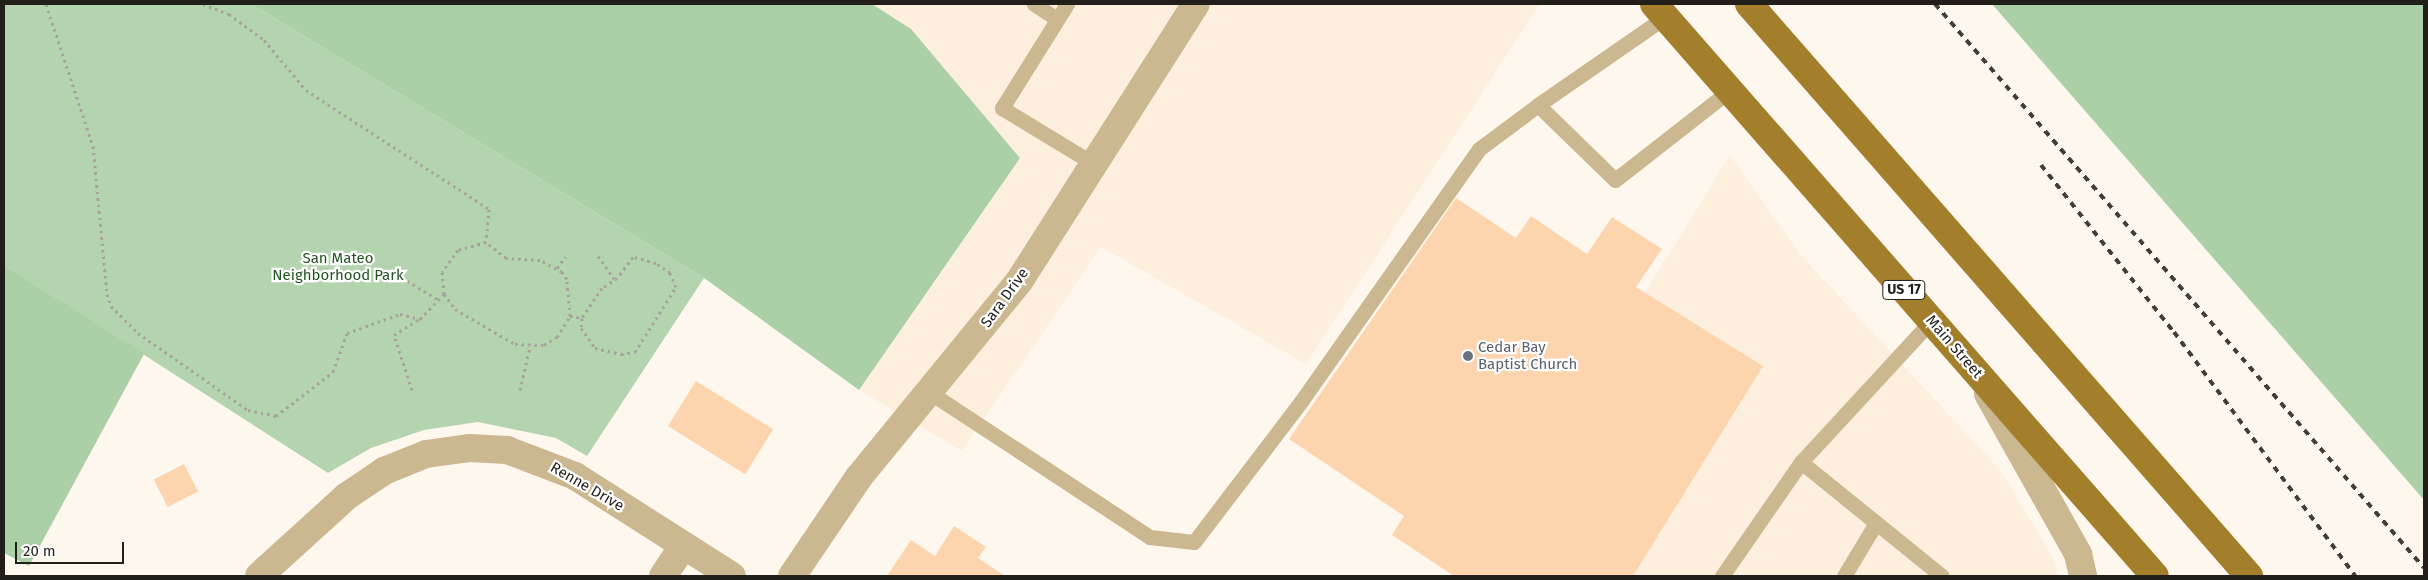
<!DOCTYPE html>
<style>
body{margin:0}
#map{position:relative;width:2428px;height:580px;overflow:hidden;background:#fef7ee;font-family:"Fira Sans",sans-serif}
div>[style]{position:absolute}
.built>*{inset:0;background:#fcefdd}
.green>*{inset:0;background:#b4d4b0}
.forest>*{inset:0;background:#abcfa7}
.building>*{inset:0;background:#fcd4ae;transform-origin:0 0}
.path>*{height:3px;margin-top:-1.5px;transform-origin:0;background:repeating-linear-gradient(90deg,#a7a29b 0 2.5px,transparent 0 6.5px)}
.service>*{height:15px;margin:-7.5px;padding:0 7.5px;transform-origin:7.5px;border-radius:7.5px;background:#cbb790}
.minor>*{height:28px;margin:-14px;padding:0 14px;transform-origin:14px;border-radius:14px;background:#cbb790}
.tertiary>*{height:28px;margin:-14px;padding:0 14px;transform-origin:14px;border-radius:14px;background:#cbb790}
.primary>*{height:28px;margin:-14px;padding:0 14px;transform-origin:14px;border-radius:14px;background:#a37e2b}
.rail>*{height:4px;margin-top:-2px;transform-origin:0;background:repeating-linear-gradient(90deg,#413e39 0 6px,transparent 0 12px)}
.dots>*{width:14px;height:14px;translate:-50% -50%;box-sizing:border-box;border:2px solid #fff;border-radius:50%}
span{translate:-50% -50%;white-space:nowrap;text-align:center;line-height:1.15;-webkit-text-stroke:4.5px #fff;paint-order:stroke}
.shield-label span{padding:1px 4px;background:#fff;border:1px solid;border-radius:4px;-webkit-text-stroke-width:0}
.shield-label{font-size:14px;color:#221f1b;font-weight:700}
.park-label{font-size:15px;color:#245420}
.street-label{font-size:15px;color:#221f1b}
.worship-label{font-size:15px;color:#5b616d}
.left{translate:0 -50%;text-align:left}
.frame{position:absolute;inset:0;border:5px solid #221f1b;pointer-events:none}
.scale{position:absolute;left:15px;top:542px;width:109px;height:22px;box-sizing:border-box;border:2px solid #221f1b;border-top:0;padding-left:6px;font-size:15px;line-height:18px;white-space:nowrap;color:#221f1b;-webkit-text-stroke:4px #fff;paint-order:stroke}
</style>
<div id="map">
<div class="built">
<i style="clip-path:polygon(872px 4px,1540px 4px,1306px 364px,1101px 247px,962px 451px,859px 390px,1020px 158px,911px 29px)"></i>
<i style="clip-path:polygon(1730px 155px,1799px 253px,2001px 471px,2054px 559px,2058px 576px,1471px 576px)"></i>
</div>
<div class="green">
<i style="clip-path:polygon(4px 4px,251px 4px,704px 278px,587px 456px,556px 438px,478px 422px,424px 430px,371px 448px,328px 473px,4px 265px)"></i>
</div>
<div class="forest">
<i style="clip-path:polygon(251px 4px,872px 4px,911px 29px,1020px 158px,859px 390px,704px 278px)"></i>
<i style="clip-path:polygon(1992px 4px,2424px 4px,2424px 500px)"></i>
<i style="clip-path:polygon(4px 265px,144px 354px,29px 566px,4px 553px)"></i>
</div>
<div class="building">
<i style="clip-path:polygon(1456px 198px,1516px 238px,1531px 216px,1587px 254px,1612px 217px,1662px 249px,1636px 287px,1763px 366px,1633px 576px,1454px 576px,1392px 535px,1404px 516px,1289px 439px)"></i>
<i style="left:696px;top:381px;width:91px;height:53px;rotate:32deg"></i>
<i style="left:184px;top:464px;width:31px;height:34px;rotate:63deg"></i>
<i style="clip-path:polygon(954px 526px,986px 547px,978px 558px,1005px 576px,887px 576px,911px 540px,935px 556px)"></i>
</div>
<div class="path">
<i style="left:46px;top:4px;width:150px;rotate:71.7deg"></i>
<i style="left:93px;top:146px;width:149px;rotate:84.6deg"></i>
<i style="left:107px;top:294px;width:13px;rotate:72deg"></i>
<i style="left:111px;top:306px;width:38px;rotate:45deg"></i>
<i style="left:138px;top:333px;width:134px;rotate:35deg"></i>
<i style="left:248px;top:410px;width:29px;rotate:12deg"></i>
<i style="left:276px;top:416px;width:72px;rotate:-37.7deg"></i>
<i style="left:333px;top:372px;width:41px;rotate:-70.3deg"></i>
<i style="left:347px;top:333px;width:56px;rotate:-19.7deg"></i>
<i style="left:400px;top:314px;width:21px;rotate:14deg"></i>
<i style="left:420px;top:319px;width:35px;rotate:-46deg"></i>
<i style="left:203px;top:4px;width:28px;rotate:21deg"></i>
<i style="left:229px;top:14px;width:44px;rotate:36.6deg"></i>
<i style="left:264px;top:40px;width:65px;rotate:50deg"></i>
<i style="left:306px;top:90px;width:218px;rotate:33deg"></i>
<i style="left:489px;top:209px;width:33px;rotate:95deg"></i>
<i style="left:486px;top:242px;width:29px;rotate:164deg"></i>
<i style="left:458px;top:250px;width:27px;rotate:126deg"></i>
<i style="left:442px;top:272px;width:22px;rotate:85deg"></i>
<i style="left:444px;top:294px;width:19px;rotate:54deg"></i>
<i style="left:455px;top:309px;width:69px;rotate:30.3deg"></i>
<i style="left:515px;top:344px;width:29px;rotate:2deg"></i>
<i style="left:544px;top:345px;width:15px;rotate:-32deg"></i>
<i style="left:557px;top:337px;width:25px;rotate:-58deg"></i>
<i style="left:570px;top:316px;width:37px;rotate:-95deg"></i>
<i style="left:567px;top:279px;width:9px;rotate:-126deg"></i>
<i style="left:562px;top:272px;width:25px;rotate:-151deg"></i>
<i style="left:540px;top:260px;width:34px;rotate:-177deg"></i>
<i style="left:506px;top:258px;width:26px;rotate:-141deg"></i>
<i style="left:598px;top:256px;width:28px;rotate:55deg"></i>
<i style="left:557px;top:268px;width:14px;rotate:-54deg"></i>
<i style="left:396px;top:274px;width:48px;rotate:31.4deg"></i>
<i style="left:570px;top:316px;width:12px;rotate:9deg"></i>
<i style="left:582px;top:318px;width:10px;rotate:96deg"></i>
<i style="left:581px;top:328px;width:24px;rotate:55deg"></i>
<i style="left:595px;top:348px;width:27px;rotate:13deg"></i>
<i style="left:621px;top:354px;width:14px;rotate:-8deg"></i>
<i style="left:635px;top:352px;width:77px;rotate:-57.8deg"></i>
<i style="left:676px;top:287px;width:15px;rotate:-113deg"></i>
<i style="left:670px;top:273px;width:17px;rotate:-144deg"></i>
<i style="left:656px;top:263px;width:24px;rotate:-165deg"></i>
<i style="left:633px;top:257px;width:26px;rotate:127deg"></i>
<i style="left:617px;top:278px;width:18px;rotate:146deg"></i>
<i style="left:602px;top:288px;width:36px;rotate:124deg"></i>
<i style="left:412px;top:390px;width:58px;rotate:-108.1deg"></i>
<i style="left:394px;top:335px;width:31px;rotate:-32deg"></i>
<i style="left:520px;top:390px;width:44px;rotate:-76.9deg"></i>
</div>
<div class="service">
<i style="left:1034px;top:4px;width:27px;rotate:33deg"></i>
<i style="left:1067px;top:4px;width:123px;rotate:122deg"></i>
<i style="left:1002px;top:108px;width:108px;rotate:31.3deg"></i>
<i style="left:1665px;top:17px;width:155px;rotate:145.3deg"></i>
<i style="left:1538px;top:105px;width:107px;rotate:44.2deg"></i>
<i style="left:1615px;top:180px;width:146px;rotate:-38deg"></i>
<i style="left:929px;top:392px;width:264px;rotate:33.3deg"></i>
<i style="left:1150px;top:537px;width:44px;rotate:6.5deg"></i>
<i style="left:1194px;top:542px;width:178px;rotate:-52.7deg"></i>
<i style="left:1302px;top:400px;width:307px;rotate:-54.8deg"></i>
<i style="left:1479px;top:149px;width:74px;rotate:-36.7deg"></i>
<i style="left:1801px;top:462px;width:181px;rotate:39deg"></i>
<i style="left:1722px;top:576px;width:139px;rotate:-55.3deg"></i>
<i style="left:1801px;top:462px;width:192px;rotate:-47.3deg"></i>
<i style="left:1844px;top:576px;width:62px;rotate:-58.9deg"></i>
</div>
<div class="minor">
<i style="left:259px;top:576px;width:119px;rotate:-42.3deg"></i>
<i style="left:347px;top:496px;width:45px;rotate:-34deg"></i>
<i style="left:384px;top:471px;width:45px;rotate:-22deg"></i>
<i style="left:426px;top:454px;width:43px;rotate:-7.9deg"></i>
<i style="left:469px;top:448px;width:38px;rotate:3deg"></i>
<i style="left:507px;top:450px;width:73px;rotate:20.9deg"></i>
<i style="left:575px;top:476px;width:186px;rotate:32.5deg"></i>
<i style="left:663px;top:576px;width:36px;rotate:-56deg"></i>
<i style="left:792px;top:576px;width:120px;rotate:-55.9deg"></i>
<i style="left:859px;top:477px;width:254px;rotate:-50.7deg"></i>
<i style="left:1020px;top:280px;width:327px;rotate:-57.5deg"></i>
</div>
<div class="tertiary">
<i style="left:1988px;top:394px;width:184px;rotate:60.6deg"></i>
<i style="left:2078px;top:554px;width:23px;rotate:77deg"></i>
</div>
<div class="primary">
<i style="left:1654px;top:4px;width:760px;rotate:48.79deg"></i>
<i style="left:1749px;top:4px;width:760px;rotate:48.84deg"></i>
</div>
<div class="rail">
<i style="left:1935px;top:4px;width:746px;rotate:49.07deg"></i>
<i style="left:2041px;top:165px;width:213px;rotate:51.5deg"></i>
<i style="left:2174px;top:332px;width:304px;rotate:53.4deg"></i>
</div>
<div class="dots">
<i style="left:1468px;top:356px;background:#6b7280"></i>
</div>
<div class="shield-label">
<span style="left:1904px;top:290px">US 17</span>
</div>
<div class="park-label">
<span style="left:338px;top:267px">San Mateo<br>Neighborhood Park</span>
</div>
<div class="street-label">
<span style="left:1005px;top:298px;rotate:-54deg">Sara Drive</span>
<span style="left:1954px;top:347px;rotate:49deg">Main Street</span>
<span style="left:587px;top:487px;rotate:30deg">Renne Drive</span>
</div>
<div class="worship-label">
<span class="left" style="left:1478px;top:356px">Cedar Bay<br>Baptist Church</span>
</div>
<div class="frame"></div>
<div class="scale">20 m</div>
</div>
